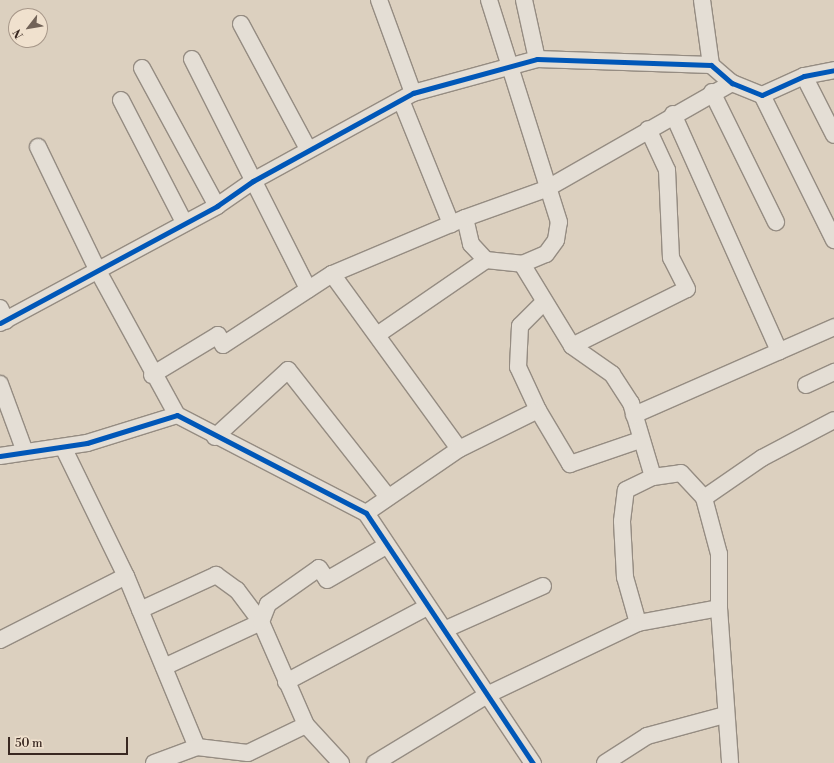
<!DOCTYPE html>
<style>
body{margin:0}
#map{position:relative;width:834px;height:763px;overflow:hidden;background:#dcd0bf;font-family:"Libre Bodoni",serif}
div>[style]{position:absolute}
.roads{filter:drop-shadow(1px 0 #958c82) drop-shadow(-1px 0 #958c82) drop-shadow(0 1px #958c82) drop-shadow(0 -1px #958c82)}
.minor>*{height:16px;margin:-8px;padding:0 8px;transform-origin:8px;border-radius:8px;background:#e4ded5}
.cycleway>*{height:5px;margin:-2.5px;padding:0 2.5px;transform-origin:2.5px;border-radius:2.5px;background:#0057b8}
span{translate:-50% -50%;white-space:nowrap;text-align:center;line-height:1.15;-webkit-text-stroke:3.5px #f0e1ce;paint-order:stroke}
.north{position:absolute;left:8px;top:8px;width:40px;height:40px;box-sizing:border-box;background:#f0e1ce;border:1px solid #a79789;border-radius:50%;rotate:239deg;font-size:11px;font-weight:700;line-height:16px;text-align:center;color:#392821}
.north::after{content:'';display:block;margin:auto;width:14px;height:18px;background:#726358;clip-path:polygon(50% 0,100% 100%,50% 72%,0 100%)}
.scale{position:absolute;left:8px;top:737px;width:120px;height:18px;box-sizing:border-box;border:2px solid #392821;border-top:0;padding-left:5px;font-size:12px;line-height:14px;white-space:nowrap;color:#392821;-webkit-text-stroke:3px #f0e1ce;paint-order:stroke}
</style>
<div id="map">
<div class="roads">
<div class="minor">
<i style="left:379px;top:0;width:99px;rotate:69.9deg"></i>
<i style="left:524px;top:0;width:60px;rotate:77.6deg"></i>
<i style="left:702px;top:0;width:66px;rotate:82.1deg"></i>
<i style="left:241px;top:24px;width:142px;rotate:61.8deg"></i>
<i style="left:192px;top:59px;width:258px;rotate:63.2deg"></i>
<i style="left:142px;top:68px;width:157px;rotate:61.5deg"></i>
<i style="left:804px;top:76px;width:66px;rotate:63deg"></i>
<i style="left:712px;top:92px;width:145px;rotate:63.8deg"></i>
<i style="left:762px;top:95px;width:162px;rotate:63.6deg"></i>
<i style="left:121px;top:100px;width:137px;rotate:62.7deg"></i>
<i style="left:401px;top:100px;width:134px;rotate:68deg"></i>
<i style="left:673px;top:114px;width:260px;rotate:65.9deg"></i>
<i style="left:38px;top:147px;width:138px;rotate:64.2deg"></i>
<i style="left:98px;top:271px;width:164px;rotate:61.3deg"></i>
<i style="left:465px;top:218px;width:27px;rotate:77deg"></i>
<i style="left:471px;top:244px;width:22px;rotate:47deg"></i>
<i style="left:486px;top:260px;width:36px;rotate:6deg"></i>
<i style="left:522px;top:264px;width:26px;rotate:-23deg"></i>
<i style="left:546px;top:254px;width:17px;rotate:-54deg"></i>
<i style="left:556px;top:240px;width:18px;rotate:-81deg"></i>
<i style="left:559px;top:222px;width:233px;rotate:-107.5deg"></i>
<i style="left:522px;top:264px;width:96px;rotate:58.6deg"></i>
<i style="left:572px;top:346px;width:49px;rotate:35deg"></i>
<i style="left:612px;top:374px;width:35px;rotate:57deg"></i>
<i style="left:631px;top:403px;width:77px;rotate:73.4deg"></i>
<i style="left:332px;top:274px;width:216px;rotate:54deg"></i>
<i style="left:0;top:308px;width:14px;rotate:65deg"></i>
<i style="left:0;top:323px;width:247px;rotate:-28.3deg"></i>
<i style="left:217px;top:206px;width:44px;rotate:-34.8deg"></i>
<i style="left:253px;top:181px;width:183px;rotate:-28.8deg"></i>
<i style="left:413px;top:93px;width:129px;rotate:-15.3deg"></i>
<i style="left:537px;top:59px;width:174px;rotate:2deg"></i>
<i style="left:711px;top:65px;width:28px;rotate:41deg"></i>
<i style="left:732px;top:83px;width:32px;rotate:22deg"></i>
<i style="left:762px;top:95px;width:46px;rotate:-24.3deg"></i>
<i style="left:804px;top:76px;width:31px;rotate:-11deg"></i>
<i style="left:377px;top:335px;width:132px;rotate:-34.5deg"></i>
<i style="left:572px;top:346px;width:128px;rotate:-26.4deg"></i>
<i style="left:687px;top:289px;width:35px;rotate:-117deg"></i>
<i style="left:671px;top:258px;width:88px;rotate:-92.6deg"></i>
<i style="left:667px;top:170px;width:45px;rotate:-114.9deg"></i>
<i style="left:152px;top:375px;width:77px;rotate:-31.2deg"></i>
<i style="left:218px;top:335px;width:11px;rotate:63deg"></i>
<i style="left:223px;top:345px;width:130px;rotate:-33.1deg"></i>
<i style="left:332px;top:274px;width:144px;rotate:-22.8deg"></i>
<i style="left:465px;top:218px;width:86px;rotate:-19.7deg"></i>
<i style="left:546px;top:189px;width:214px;rotate:-29.7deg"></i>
<i style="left:0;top:384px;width:72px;rotate:69.8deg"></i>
<i style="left:806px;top:385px;width:31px;rotate:-25deg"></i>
<i style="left:538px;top:410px;width:47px;rotate:-114.9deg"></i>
<i style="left:518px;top:367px;width:41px;rotate:-87.2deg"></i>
<i style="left:520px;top:326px;width:33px;rotate:-45deg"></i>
<i style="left:634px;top:415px;width:219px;rotate:-23.7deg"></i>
<i style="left:215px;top:437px;width:99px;rotate:-42.5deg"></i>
<i style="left:288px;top:370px;width:160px;rotate:51.8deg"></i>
<i style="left:63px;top:447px;width:144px;rotate:64deg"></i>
<i style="left:0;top:456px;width:88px;rotate:-8.5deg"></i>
<i style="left:87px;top:443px;width:94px;rotate:-17.3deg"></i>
<i style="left:177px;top:415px;width:213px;rotate:27.4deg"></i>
<i style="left:366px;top:513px;width:301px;rotate:56.3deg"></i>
<i style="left:704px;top:498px;width:70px;rotate:-34.6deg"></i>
<i style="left:762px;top:458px;width:81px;rotate:-27.8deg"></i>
<i style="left:366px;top:513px;width:113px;rotate:-34.5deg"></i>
<i style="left:459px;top:449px;width:88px;rotate:-26.3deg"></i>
<i style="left:538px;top:410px;width:63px;rotate:59.3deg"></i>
<i style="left:570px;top:464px;width:74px;rotate:-18.9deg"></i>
<i style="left:140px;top:610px;width:84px;rotate:-24.7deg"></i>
<i style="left:216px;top:575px;width:26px;rotate:36deg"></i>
<i style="left:237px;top:590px;width:40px;rotate:53deg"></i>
<i style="left:261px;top:622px;width:112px;rotate:66.4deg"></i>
<i style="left:306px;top:725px;width:52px;rotate:47.4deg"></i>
<i style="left:638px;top:623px;width:48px;rotate:-105.8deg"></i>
<i style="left:625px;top:577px;width:56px;rotate:-93.1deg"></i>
<i style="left:622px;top:521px;width:31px;rotate:-83deg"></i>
<i style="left:626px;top:490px;width:30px;rotate:-26deg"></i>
<i style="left:653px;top:477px;width:28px;rotate:-8deg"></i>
<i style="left:681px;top:473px;width:34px;rotate:47deg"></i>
<i style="left:704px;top:498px;width:58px;rotate:75deg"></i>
<i style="left:719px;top:554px;width:54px;rotate:90deg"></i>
<i style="left:719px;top:608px;width:155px;rotate:85.9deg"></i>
<i style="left:446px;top:629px;width:106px;rotate:-23.9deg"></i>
<i style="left:0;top:640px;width:141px;rotate:-26.9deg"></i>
<i style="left:126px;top:576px;width:185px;rotate:67.5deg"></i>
<i style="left:164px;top:667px;width:107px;rotate:-24.9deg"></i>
<i style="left:261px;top:622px;width:19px;rotate:-69deg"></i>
<i style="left:268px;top:604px;width:62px;rotate:-35.2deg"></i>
<i style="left:319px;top:568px;width:14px;rotate:56deg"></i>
<i style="left:327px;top:580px;width:68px;rotate:-30deg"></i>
<i style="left:286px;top:682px;width:160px;rotate:-28deg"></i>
<i style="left:154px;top:763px;width:46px;rotate:-20.4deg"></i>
<i style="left:197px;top:747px;width:51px;rotate:6.7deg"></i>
<i style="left:248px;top:753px;width:64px;rotate:-25.8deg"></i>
<i style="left:375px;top:763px;width:133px;rotate:-31.2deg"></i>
<i style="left:489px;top:694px;width:165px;rotate:-25.5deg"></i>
<i style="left:638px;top:623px;width:82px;rotate:-10.5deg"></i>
<i style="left:605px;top:763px;width:50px;rotate:-32.7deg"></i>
<i style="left:647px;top:736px;width:81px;rotate:-15.1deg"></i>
</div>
</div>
<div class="cycleway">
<i style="left:0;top:323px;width:247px;rotate:-28.3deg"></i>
<i style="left:217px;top:206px;width:44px;rotate:-34.8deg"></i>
<i style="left:253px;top:181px;width:183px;rotate:-28.8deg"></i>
<i style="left:413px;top:93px;width:129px;rotate:-15.3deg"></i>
<i style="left:537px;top:59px;width:174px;rotate:2deg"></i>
<i style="left:711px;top:65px;width:28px;rotate:41deg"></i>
<i style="left:732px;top:83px;width:32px;rotate:22deg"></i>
<i style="left:762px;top:95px;width:46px;rotate:-24.3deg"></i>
<i style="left:804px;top:76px;width:31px;rotate:-11deg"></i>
<i style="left:0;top:456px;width:88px;rotate:-8.5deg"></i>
<i style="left:87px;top:443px;width:94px;rotate:-17.3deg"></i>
<i style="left:177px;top:415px;width:213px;rotate:27.4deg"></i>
<i style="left:366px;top:513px;width:301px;rotate:56.3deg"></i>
</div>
<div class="north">N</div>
<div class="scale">50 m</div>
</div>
